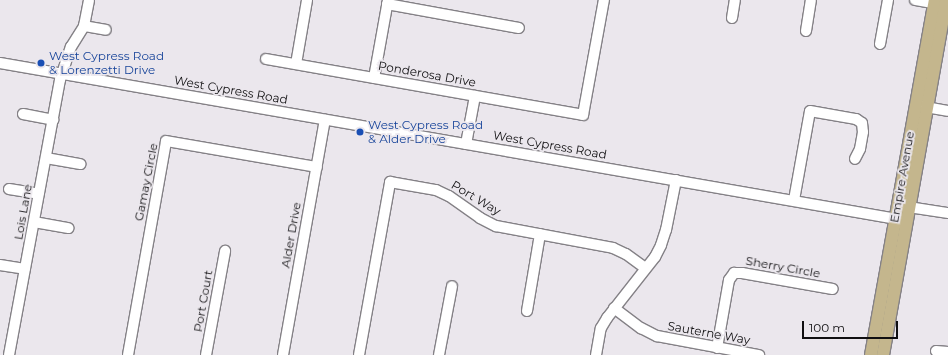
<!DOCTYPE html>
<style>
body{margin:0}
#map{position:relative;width:948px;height:355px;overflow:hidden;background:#ebe7ed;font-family:Montserrat,sans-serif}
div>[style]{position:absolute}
.roads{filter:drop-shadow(1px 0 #848186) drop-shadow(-1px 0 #848186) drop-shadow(0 1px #848186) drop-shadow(0 -1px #848186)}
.minor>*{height:10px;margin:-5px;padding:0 5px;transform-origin:5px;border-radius:5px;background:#fff}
.major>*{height:12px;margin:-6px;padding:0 6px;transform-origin:6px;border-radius:6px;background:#c4b68d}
.dots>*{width:11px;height:11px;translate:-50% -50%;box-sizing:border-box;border:2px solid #ebe7ed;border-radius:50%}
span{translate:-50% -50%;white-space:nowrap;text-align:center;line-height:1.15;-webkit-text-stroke:3.5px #ebe7ed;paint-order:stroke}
.transit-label{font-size:12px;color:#164399}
.left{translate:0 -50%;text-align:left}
.street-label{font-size:12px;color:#100f11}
.scale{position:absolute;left:802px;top:321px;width:96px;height:18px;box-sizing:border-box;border:2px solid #100f11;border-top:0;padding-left:5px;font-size:12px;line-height:14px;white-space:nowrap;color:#100f11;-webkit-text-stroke:3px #ebe7ed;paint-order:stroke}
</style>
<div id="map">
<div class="roads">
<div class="minor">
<i style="left:915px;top:0;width:27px;rotate:10deg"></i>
<i style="left:387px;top:4px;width:134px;rotate:10.3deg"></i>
<i style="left:732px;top:18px;width:18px;rotate:-81deg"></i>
<i style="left:84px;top:26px;width:22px;rotate:10deg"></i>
<i style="left:806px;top:31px;width:31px;rotate:-81deg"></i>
<i style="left:880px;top:44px;width:45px;rotate:-79.7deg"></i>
<i style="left:266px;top:59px;width:322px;rotate:10deg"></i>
<i style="left:583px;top:115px;width:117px;rotate:-79.7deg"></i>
<i style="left:0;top:63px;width:916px;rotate:9.87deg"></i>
<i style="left:296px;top:64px;width:65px;rotate:-80.2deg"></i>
<i style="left:374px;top:78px;width:79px;rotate:-79.8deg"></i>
<i style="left:920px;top:106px;width:28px;rotate:10deg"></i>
<i style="left:23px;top:114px;width:31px;rotate:11deg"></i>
<i style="left:466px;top:144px;width:49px;rotate:-79.4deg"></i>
<i style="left:46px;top:158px;width:35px;rotate:10deg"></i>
<i style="left:9px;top:189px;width:30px;rotate:9deg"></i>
<i style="left:794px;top:200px;width:90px;rotate:-79.8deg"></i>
<i style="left:810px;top:111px;width:47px;rotate:9.9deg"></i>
<i style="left:856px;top:119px;width:7px;rotate:34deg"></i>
<i style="left:862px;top:123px;width:9px;rotate:84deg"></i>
<i style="left:863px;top:132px;width:17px;rotate:100deg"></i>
<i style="left:860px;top:149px;width:11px;rotate:117deg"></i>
<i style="left:902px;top:206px;width:47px;rotate:8.7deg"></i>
<i style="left:34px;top:222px;width:35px;rotate:10deg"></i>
<i style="left:0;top:265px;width:25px;rotate:9deg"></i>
<i style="left:614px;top:308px;width:34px;rotate:37deg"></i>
<i style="left:641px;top:328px;width:18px;rotate:27deg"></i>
<i style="left:657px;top:336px;width:104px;rotate:10.6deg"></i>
<i style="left:527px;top:311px;width:78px;rotate:-80.4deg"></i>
<i style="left:717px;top:348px;width:69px;rotate:-80deg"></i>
<i style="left:729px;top:280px;width:9px;rotate:-54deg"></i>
<i style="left:734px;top:273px;width:8px"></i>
<i style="left:742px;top:273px;width:92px;rotate:10deg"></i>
<i style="left:936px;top:351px;width:12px;rotate:5deg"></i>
<i style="left:9px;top:355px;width:280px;rotate:-79.5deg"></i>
<i style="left:60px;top:80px;width:35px;rotate:-72deg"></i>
<i style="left:71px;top:47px;width:25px;rotate:-58deg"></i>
<i style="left:84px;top:26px;width:26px;rotate:-79deg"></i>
<i style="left:128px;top:355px;width:217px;rotate:-79.9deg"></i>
<i style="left:166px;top:141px;width:153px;rotate:9.8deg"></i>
<i style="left:206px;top:355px;width:106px;rotate:-79.6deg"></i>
<i style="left:283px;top:355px;width:239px;rotate:-79.9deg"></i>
<i style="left:359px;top:355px;width:176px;rotate:-79.8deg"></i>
<i style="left:390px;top:182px;width:47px;rotate:9.9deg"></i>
<i style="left:436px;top:190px;width:14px;rotate:25deg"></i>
<i style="left:449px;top:196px;width:38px;rotate:35deg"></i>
<i style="left:480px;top:218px;width:18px;rotate:27deg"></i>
<i style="left:496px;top:226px;width:119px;rotate:10.6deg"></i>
<i style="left:613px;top:248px;width:14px;rotate:25deg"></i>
<i style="left:626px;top:254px;width:24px;rotate:36deg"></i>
<i style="left:439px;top:355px;width:70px;rotate:-79.3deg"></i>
<i style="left:596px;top:355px;width:27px;rotate:-80deg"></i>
<i style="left:601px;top:328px;width:12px;rotate:-59deg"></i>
<i style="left:607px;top:318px;width:78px;rotate:-51.8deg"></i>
<i style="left:655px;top:257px;width:13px;rotate:-63deg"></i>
<i style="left:661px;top:245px;width:16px;rotate:-72deg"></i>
<i style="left:666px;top:230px;width:51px;rotate:-78.7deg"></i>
</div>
<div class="major">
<i style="left:871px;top:355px;width:361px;rotate:-79.8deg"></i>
<i style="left:883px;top:355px;width:361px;rotate:-79.9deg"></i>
</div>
</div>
<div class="dots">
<i style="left:41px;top:63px;background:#1a4fb4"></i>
<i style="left:360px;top:132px;background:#1a4fb4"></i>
</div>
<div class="transit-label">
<span class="left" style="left:49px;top:63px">West Cypress Road<br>&amp; Lorenzetti Drive</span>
<span class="left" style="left:368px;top:132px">West Cypress Road<br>&amp; Alder Drive</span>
</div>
<div class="street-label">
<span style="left:427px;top:74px;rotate:10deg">Ponderosa Drive</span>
<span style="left:231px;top:90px;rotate:10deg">West Cypress Road</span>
<span style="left:550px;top:145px;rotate:10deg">West Cypress Road</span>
<span style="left:902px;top:177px;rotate:-80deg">Empire Avenue</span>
<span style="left:146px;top:182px;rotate:-79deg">Gamay Circle</span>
<span style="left:476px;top:198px;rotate:31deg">Port Way</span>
<span style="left:23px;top:212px;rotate:-80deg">Lois Lane</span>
<span style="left:291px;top:235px;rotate:-80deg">Alder Drive</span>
<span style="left:783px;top:267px;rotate:10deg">Sherry Circle</span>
<span style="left:203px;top:301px;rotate:-80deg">Port Court</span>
<span style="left:709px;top:333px;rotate:10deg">Sauterne Way</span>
</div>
<div class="scale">100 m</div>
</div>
